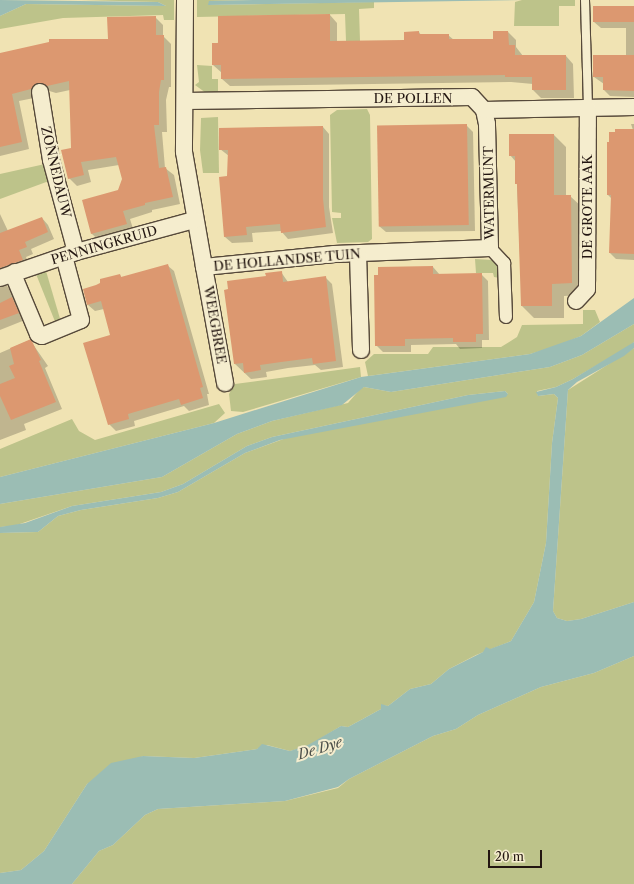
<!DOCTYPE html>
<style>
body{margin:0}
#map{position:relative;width:634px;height:884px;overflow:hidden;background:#f0e3b3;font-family:"Libre Caslon Text",serif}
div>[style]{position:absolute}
.green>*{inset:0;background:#bdc38a}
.water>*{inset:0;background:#9bbdb4}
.shadow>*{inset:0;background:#0003}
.building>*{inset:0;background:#dc9870;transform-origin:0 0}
.roads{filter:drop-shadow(1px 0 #56493a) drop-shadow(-1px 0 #56493a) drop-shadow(0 1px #56493a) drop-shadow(0 -1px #56493a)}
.service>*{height:8px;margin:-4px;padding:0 4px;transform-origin:4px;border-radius:4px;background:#f5edce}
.pedestrian>*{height:12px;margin:-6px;padding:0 6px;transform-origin:6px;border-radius:6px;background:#f5edce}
.minor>*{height:16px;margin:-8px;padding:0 8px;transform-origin:8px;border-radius:8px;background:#f5edce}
span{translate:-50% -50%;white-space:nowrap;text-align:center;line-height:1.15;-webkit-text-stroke:4px #f5edce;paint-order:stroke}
.street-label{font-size:13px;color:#231611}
.water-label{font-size:14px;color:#4d504a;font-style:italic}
.scale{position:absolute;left:488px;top:850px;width:54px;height:18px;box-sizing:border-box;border:2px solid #231611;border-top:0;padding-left:5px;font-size:12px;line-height:14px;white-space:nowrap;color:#231611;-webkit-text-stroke:3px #f5edce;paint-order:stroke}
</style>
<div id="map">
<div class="green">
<i style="clip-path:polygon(81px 0,174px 0,174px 20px,164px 20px,163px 15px,63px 18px,0 29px,0 16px,26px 4px,166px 6px,158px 2px)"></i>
<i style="clip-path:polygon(197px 0,253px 0,209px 1px,209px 5px,374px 2px,374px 8px,359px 9px,360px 41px,346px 41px,345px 14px,197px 17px)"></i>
<i style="clip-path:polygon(522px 0,575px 0,575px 6px,559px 6px,559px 26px,514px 26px,515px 2px)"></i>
<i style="clip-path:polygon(197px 65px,212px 66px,212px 79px,218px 79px,218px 92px,206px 93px,195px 85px,199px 82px)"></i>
<i style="clip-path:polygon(367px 109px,370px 115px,372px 239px,368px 242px,337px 243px,332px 218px,341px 218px,341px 213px,332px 212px,330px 115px,337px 110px)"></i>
<i style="clip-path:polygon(218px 117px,219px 173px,203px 173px,200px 150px,201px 118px)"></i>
<i style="clip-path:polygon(45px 164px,49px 181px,0 199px,0 174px)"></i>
<i style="clip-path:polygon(475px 259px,493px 260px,498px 264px,500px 278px,494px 277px,493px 273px,476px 273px)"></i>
<i style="clip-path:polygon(46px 271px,61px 322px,56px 324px,36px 274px)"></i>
<i style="clip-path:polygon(583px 310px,595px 310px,600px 322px,581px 336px,554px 347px,530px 354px,368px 376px,365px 362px,374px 354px,428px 354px,433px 347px,501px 347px,517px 337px,522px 325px,583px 324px)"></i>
<i style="clip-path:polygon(634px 324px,634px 342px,628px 347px,573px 379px,556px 387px,537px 391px,538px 396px,554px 394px,558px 398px,552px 443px,546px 543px,534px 602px,511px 641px,476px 655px,449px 669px,431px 684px,410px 689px,388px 706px,381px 705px,381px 709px,348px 727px,341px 726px,308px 746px,290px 751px,267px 745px,257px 749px,194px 758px,143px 756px,87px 784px,44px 851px,21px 870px,0 873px,0 533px,38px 532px,58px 516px,81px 510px,158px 498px,178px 492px,245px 453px,289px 437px,508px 394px,505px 391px,468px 395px,272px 437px,247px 446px,183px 484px,161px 492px,72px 506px,14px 526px,0 527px,0 504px,162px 477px,237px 434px,272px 421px,348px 403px,360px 389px,364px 387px,391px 392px,550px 367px,582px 355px)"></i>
<i style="clip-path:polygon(634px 348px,634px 602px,581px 619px,567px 621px,557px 618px,553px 611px,568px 390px)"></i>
<i style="clip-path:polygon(360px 367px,361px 377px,243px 412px,231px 411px,229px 394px,235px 384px)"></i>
<i style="clip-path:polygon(219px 404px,225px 413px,214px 423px,0 477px,0 449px,72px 419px,79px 431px,95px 440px)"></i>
<i style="clip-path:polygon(634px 656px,634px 884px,72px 884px,99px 851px,113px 845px,145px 815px,158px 809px,285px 801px,338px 788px,349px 779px,433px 736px,456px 729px,478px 715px,541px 687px,594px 673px)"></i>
</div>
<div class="water">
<i style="clip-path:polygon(0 0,158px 2px,166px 6px,26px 4px,0 16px)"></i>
<i style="clip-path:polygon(253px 0,522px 0,208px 5px,209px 1px)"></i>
<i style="clip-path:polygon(634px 298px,634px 324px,582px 355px,550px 367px,391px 392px,364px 387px,342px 405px,272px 421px,237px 434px,162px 477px,0 504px,0 477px,214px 423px,361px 377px,530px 354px,581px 336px)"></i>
<i style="clip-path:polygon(634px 342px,634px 348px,624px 356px,577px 382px,568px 390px,553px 611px,557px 618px,567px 621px,581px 619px,634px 602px,634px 656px,594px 673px,541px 687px,478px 715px,456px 729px,433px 736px,349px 779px,338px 787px,285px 801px,158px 809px,145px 815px,113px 845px,99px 851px,72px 884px,0 884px,0 873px,21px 870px,44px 851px,87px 784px,111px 763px,143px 756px,194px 758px,257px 749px,262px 744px,290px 751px,308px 745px,341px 726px,348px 727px,381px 709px,381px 704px,388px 706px,410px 689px,431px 684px,449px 669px,483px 652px,486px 647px,490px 649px,511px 641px,534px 602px,546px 543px,552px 443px,558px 398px,554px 394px,538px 396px,536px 392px,556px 387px,573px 379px)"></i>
<i style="clip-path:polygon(505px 391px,508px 394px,506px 397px,280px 440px,245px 453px,178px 492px,158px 498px,81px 510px,58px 516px,38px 532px,0 533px,0 527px,25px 523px,72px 506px,161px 492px,183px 484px,247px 446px,272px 437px,468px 395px)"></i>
</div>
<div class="shadow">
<i style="clip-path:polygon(634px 7px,634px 97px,610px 96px,604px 90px,604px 84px,594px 77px,594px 56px,626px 56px,626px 28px,601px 28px,594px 22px)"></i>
<i style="clip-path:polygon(330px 15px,337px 23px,337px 42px,405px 41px,419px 32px,421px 35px,448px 35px,454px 40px,494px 40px,508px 32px,516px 40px,516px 47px,523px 56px,566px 56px,573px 64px,574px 98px,541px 98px,533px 90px,533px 84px,511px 82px,230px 86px,222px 79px,222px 73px,213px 65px,213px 44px)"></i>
<i style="clip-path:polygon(155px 17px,163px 25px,163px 36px,171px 44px,171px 87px,169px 87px,166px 100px,167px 132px,162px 132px,165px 168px,174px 175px,180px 204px,152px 210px,152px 212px,130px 219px,134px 232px,100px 241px,92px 234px,83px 201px,118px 191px,123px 179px,119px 165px,88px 170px,91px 182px,77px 186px,69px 178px,72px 149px,70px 90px,56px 93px,46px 90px,39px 97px,19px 101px,29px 149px,0 156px,0 54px,109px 40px)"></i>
<i style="clip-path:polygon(631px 124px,634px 124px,634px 260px,616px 259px,610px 253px,612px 199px,608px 195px,633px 130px)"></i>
<i style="clip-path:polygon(466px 125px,473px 132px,475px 231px,386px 232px,379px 226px)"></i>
<i style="clip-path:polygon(323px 127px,329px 134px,329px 207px,333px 233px,288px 239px,281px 231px,252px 233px,253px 242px,232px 243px,225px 237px,229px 156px,220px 149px)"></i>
<i style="clip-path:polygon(510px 135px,554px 135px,566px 147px,566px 196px,570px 196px,583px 208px,584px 295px,564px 296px,564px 318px,534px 318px,522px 306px,516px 162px,510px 155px)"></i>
<i style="clip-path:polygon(0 214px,8px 231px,42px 218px,48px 225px,54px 239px,31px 249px,33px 254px,26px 257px,30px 267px,0 280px)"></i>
<i style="clip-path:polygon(167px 265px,174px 271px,209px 394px,207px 394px,209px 405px,189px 411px,184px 406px,134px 421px,135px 426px,116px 431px,109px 424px,111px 336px,104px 309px,95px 311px,88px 305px,96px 286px,120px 275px,122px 278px)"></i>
<i style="clip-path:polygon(433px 267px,440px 275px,481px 274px,488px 281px,489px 340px,482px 340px,482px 348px,460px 349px,456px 344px,411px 345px,411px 352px,383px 352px,376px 345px)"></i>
<i style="clip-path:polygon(281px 272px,288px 282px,325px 277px,332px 284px,343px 367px,321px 370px,315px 365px,288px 368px,266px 372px,267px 377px,251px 379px,235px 364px,267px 277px)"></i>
<i style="clip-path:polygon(0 286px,7px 286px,14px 294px,25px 320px,0 330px)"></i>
<i style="clip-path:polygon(30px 340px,48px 366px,45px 368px,62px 409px,24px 424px,26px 430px,0 440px,0 353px)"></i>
</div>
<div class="building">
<i style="left:593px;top:6px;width:41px;height:16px"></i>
<i style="clip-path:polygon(330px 14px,330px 41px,404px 40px,404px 32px,419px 31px,419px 34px,449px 34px,449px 39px,493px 39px,493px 31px,508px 31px,509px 45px,515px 45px,515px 55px,566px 55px,566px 90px,532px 90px,532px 77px,505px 77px,505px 75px,221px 79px,221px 65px,212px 65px,212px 43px,218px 43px,218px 16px)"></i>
<i style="clip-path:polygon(156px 16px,156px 35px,164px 35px,164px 80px,161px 80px,159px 92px,159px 125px,154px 125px,159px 168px,166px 167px,173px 197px,145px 203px,145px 205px,123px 211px,127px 224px,91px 234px,82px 200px,118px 190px,122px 179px,116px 157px,81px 162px,84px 175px,68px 179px,61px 150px,71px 148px,69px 81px,47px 86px,38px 83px,31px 89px,12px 94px,22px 142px,0 147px,0 53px,49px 42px,49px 39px,108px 39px,107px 17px)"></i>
<i style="clip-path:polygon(593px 55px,634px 55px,634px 91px,603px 90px,603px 77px,593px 77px)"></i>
<i style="left:467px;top:124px;width:101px;height:90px;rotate:89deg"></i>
<i style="clip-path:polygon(323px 126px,323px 199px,326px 227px,281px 233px,280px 224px,246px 227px,247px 235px,224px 237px,219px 177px,227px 176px,228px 150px,219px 150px,219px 128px)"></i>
<i style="clip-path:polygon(615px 129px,634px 129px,634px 254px,609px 253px,611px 195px,607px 195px,607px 142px,609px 142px,609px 132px,615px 132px)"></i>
<i style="clip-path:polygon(509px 134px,554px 134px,554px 195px,571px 195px,572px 283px,552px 284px,552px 306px,521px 306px,517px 184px,515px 184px,515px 156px,509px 156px)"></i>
<i style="clip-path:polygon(42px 217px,48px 232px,25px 242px,27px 247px,19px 250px,23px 260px,0 268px,0 233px)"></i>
<i style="clip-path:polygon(168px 264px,203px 387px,200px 388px,203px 398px,181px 405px,179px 399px,128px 414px,129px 419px,108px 425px,83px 343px,110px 335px,101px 301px,87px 305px,83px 289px,96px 285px,100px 283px,100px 279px,120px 274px,121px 277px)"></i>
<i style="clip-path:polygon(433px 266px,433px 274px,482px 273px,483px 334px,476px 334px,476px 342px,453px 342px,453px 338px,405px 339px,405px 346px,375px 346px,374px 275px,378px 275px,378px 267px)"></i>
<i style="clip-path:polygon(282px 271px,283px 282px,326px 276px,336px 361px,313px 364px,312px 358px,281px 362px,260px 365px,261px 370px,244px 373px,243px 363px,234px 364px,224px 290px,228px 289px,227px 281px,266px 276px,265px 273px)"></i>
<i style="clip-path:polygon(12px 297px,19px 313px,0 320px,0 303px)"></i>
<i style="clip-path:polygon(31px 339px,41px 360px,39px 361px,56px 402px,11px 420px,0 396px,0 384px,15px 378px,9px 366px,14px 364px,10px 348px)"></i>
</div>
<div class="roads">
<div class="service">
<i style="left:585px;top:0;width:109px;rotate:88.4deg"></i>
</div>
<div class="pedestrian">
<i style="left:490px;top:248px;width:21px;rotate:47deg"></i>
<i style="left:504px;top:263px;width:54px;rotate:87.9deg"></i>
</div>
<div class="minor">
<i style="left:185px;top:0;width:152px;rotate:90.4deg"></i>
<i style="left:184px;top:152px;width:117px;rotate:80.1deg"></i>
<i style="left:204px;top:267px;width:131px;rotate:-5.7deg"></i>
<i style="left:334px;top:254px;width:156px;rotate:-2.2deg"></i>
<i style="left:490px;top:248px;width:124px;rotate:-91.4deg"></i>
<i style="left:487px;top:124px;width:14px;rotate:-102deg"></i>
<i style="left:40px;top:92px;width:69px;rotate:80.8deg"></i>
<i style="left:51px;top:160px;width:95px;rotate:74.8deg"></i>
<i style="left:185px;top:101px;width:287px;rotate:-0.8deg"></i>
<i style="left:472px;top:97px;width:18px;rotate:47deg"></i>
<i style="left:484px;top:110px;width:150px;rotate:-1.1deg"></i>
<i style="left:358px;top:254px;width:96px;rotate:88.2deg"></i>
<i style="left:204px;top:267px;width:118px;rotate:79.7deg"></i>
<i style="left:15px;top:272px;width:7px;rotate:90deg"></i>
<i style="left:15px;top:279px;width:60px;rotate:67.3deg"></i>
<i style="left:38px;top:334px;width:4px;rotate:27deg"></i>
<i style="left:42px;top:336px;width:42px;rotate:-22.3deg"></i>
<i style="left:81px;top:320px;width:66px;rotate:-104.9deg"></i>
<i style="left:0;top:278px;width:80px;rotate:-18.9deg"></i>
<i style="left:76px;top:252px;width:122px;rotate:-15.2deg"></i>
<i style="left:576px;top:301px;width:16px;rotate:-47deg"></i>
<i style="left:587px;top:289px;width:180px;rotate:-89.7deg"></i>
</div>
</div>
<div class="street-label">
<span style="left:413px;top:98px">DE POLLEN</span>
<span style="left:56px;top:172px;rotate:77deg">ZONNEDAUW</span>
<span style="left:489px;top:193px;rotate:-91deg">WATERMUNT</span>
<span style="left:587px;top:207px;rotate:-90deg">DE GROTE AAK</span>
<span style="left:104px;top:245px;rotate:-16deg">PENNINGKRUID</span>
<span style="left:287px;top:260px;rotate:-5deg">DE HOLLANDSE TUIN</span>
<span style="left:215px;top:325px;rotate:80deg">WEEGBREE</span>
</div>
<div class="water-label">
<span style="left:320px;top:748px;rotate:-17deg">De Dye</span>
</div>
<div class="scale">20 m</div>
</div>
